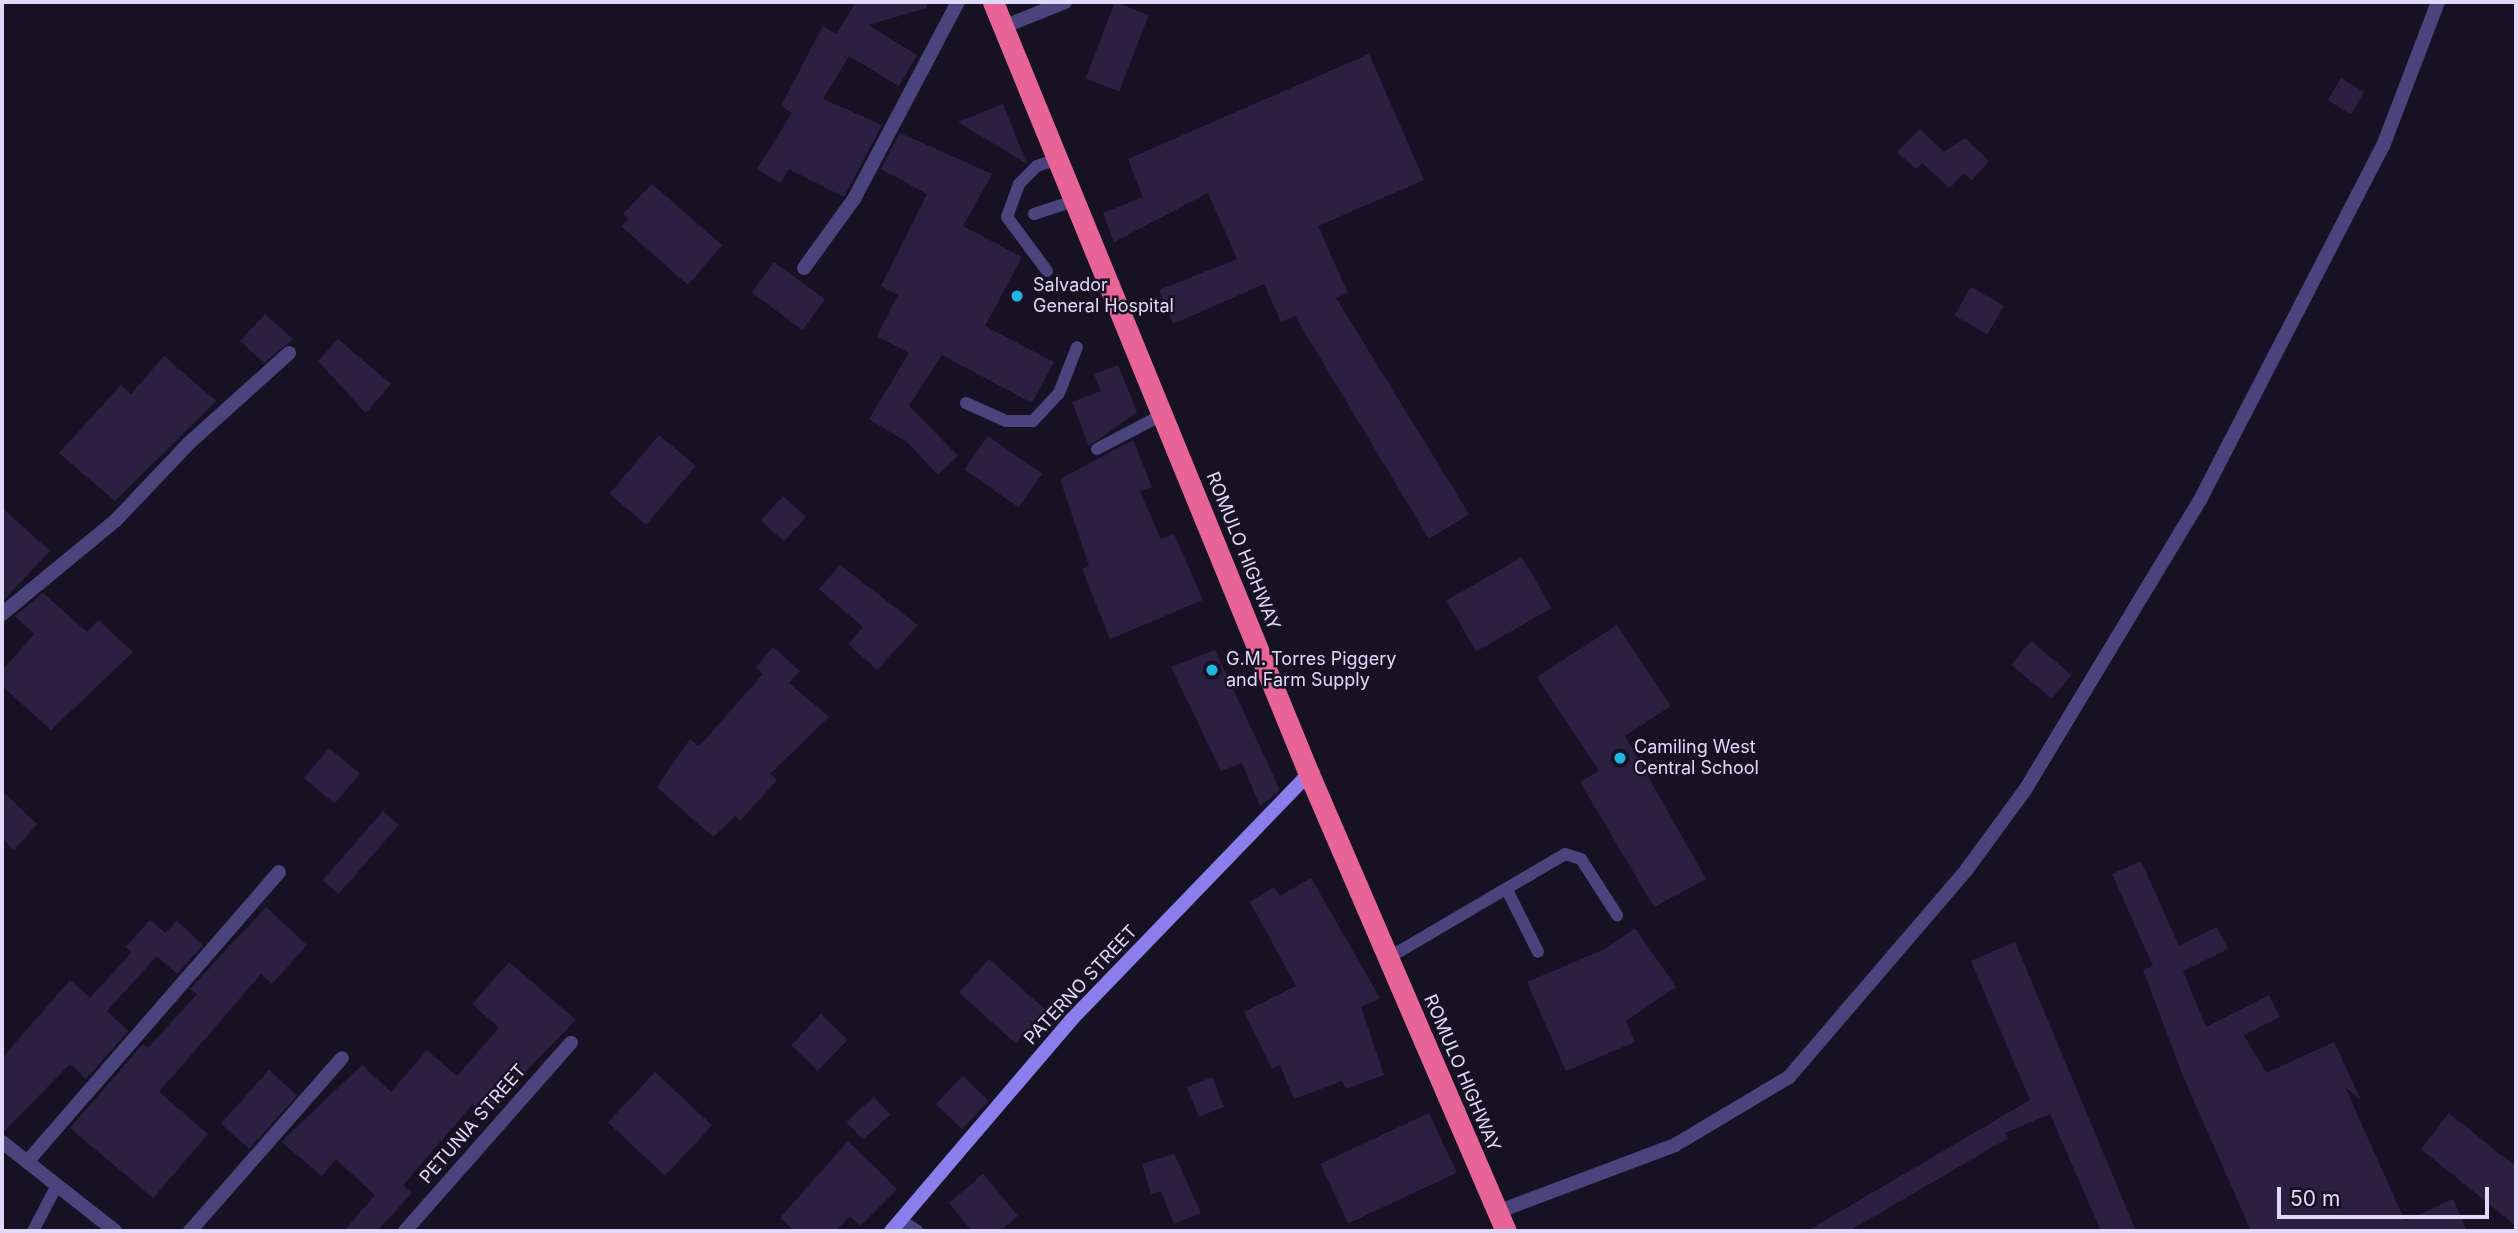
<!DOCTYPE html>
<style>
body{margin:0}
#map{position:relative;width:2518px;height:1233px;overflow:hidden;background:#171223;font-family:Inter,sans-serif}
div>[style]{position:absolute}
.building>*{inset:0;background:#2b2041;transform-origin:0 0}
.lane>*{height:12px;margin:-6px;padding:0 6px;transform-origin:6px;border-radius:6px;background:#4b437c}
.street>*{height:14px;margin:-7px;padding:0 7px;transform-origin:7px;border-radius:7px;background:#4b437c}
.secondary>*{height:14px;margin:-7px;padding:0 7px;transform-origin:7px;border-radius:7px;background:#8c7ded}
.highway>*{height:21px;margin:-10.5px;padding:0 10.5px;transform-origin:10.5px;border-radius:10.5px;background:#e96496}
.dots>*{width:19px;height:19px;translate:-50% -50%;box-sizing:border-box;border:4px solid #171223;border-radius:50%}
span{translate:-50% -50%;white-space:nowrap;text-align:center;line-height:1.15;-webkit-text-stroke:5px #171223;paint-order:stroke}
.poi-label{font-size:18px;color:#e0d9fa}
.left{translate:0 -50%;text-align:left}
.street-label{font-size:18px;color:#e0d9fa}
.frame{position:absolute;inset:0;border:4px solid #e0d9fa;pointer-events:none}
.scale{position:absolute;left:2277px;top:1187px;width:212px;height:32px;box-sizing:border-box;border:4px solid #e0d9fa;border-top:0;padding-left:9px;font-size:21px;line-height:24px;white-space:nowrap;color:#e0d9fa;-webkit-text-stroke:5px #171223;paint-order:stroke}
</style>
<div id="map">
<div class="building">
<i style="clip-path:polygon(856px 2px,926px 2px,927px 8px,868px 25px,917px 55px,899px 86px,849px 56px,823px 99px,882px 125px,844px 197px,789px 169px,780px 183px,757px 169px,792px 113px,781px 106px,823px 26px,836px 34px)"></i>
<i style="left:1115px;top:2px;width:36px;height:82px;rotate:21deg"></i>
<i style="clip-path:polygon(1369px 54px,1424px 180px,1318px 226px,1348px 293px,1336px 298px,1469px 514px,1429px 539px,1295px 316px,1281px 322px,1264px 284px,1173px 324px,1159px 290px,1237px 259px,1208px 193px,1114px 242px,1103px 213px,1143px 197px,1128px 159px)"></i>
<i style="left:2341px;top:78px;width:27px;height:26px;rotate:31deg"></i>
<i style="clip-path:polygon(1003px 104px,1027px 164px,958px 122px)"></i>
<i style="clip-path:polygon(1920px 129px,1944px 152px,1965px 138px,1989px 161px,1972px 180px,1964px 173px,1950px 188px,1922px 163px,1916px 169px,1897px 152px)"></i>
<i style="clip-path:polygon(900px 133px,992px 174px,963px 226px,1022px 257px,985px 326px,1054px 362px,1032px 403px,942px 355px,909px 406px,958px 456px,938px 475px,908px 443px,869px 419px,909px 353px,877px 336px,898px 295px,881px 286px,927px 194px,881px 169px)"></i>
<i style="clip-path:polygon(652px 184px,722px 245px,688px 285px,621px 226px,628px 219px,623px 214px)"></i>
<i style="left:774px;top:262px;width:63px;height:38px;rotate:36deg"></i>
<i style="left:1971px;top:287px;width:38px;height:33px;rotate:30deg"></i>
<i style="clip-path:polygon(265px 314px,293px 339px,264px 363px,240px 341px)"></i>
<i style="clip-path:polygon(338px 339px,391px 384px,366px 413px,318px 361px)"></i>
<i style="clip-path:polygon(164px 356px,216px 401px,115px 501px,59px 453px,121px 385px,131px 394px)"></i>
<i style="clip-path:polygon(1118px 365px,1137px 412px,1089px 446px,1072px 402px,1101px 391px,1094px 374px)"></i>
<i style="left:659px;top:435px;width:48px;height:77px;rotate:40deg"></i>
<i style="left:988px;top:436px;width:66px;height:41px;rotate:35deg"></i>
<i style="clip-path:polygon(1133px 440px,1152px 487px,1140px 492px,1161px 539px,1174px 534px,1203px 600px,1110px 639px,1082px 569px,1089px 566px,1060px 479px)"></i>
<i style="left:783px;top:496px;width:31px;height:33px;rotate:42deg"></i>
<i style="clip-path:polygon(2px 508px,50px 551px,2px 602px)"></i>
<i style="left:1522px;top:557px;width:59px;height:87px;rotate:60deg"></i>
<i style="clip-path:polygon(840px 565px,918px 625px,877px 670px,848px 644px,863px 627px,819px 589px)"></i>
<i style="clip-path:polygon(43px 593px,87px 632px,98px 620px,133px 652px,51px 730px,2px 686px,2px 671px,34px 634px,15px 616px)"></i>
<i style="clip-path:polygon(1617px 625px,1671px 706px,1625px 736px,1706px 879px,1654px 907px,1580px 782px,1599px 771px,1537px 677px)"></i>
<i style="left:2031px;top:641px;width:53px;height:31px;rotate:40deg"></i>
<i style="clip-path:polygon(773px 647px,800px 671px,789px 683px,829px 717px,770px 774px,777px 780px,740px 821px,735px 816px,713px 837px,657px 787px,690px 739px,698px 746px,704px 741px,763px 674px,756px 667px)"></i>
<i style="clip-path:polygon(1215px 650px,1280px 790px,1260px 806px,1242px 763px,1221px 771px,1171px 667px)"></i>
<i style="left:329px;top:748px;width:40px;height:39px;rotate:40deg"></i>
<i style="clip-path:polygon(2px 791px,37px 824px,14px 850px,2px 838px)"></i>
<i style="left:383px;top:811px;width:21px;height:92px;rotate:41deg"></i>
<i style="clip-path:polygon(2141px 861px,2179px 946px,2217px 927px,2228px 949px,2183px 971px,2206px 1027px,2269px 995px,2280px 1017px,2244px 1035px,2266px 1073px,2334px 1042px,2361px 1100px,2345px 1087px,2405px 1221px,2453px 1199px,2467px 1231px,2251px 1231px,2183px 1076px,2143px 970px,2153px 966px,2112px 874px)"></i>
<i style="clip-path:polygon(1311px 878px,1380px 998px,1361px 1007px,1384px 1075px,1346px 1089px,1342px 1081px,1294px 1099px,1280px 1065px,1272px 1069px,1244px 1012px,1296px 986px,1250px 902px,1274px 887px,1280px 896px)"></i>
<i style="clip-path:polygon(266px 907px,307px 945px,272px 984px,261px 974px,159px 1092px,208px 1134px,153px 1198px,70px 1128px,143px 1044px,148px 1048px,197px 994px,190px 989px)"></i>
<i style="clip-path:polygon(150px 920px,165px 933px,177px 921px,203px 945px,177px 974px,157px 956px,107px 1011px,128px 1031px,86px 1079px,70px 1064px,2px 1133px,2px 1058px,70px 980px,90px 998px,132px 952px,126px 947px)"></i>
<i style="clip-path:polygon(1635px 928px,1676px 987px,1626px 1021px,1635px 1042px,1566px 1071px,1527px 982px,1605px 949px)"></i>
<i style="clip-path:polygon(2015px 942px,2136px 1231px,2101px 1231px,2050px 1114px,2005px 1133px,2008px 1138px,1849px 1231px,1807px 1231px,2030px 1100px,1971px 961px)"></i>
<i style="left:989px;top:959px;width:76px;height:45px;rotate:42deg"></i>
<i style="clip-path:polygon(509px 962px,576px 1020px,484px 1114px,473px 1104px,403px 1185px,412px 1193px,377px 1231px,344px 1231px,375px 1195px,336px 1159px,322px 1176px,281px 1142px,362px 1065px,391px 1092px,427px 1050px,457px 1076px,499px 1028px,472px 1004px)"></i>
<i style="left:821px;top:1014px;width:37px;height:43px;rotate:44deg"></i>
<i style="left:269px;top:1070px;width:38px;height:72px;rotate:42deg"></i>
<i style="left:655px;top:1072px;width:78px;height:69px;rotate:43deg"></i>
<i style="left:963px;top:1076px;width:36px;height:39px;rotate:44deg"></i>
<i style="left:1212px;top:1077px;width:32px;height:27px;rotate:68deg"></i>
<i style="left:874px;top:1097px;width:24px;height:37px;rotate:48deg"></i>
<i style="left:1429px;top:1113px;width:66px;height:120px;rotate:65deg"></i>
<i style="clip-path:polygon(2449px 1113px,2516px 1167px,2516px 1226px,2421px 1149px)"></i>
<i style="clip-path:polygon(848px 1141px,897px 1189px,860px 1226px,850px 1216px,836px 1231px,795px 1231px,780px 1218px)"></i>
<i style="clip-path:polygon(1174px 1154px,1201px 1213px,1174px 1224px,1161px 1191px,1151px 1194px,1142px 1164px)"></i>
<i style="clip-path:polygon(983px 1174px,1018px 1216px,1000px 1231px,972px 1231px,949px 1203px)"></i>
</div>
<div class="lane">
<i style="left:1034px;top:214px;width:42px;rotate:-18deg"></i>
<i style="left:1047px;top:271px;width:67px;rotate:-126.5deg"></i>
<i style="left:1007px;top:217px;width:35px;rotate:-70deg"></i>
<i style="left:1019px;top:184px;width:25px;rotate:-45deg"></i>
<i style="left:1037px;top:166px;width:21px;rotate:-19deg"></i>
<i style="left:966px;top:403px;width:44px;rotate:24.2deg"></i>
<i style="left:1006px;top:421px;width:27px"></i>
<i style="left:1033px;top:421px;width:38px;rotate:-47deg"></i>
<i style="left:1059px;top:393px;width:49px;rotate:-68.6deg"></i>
<i style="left:1097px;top:449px;width:73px;rotate:-27.6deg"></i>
<i style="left:1507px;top:890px;width:69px;rotate:63.4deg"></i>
<i style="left:1388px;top:958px;width:205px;rotate:-30.4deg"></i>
<i style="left:1565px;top:854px;width:17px;rotate:17deg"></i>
<i style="left:1581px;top:859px;width:67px;rotate:57.3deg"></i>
<i style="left:33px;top:1231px;width:52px;rotate:-62.4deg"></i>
</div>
<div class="street">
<i style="left:1003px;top:27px;width:67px;rotate:-22deg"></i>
<i style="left:804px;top:268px;width:85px;rotate:-54.1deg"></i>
<i style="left:854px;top:199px;width:223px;rotate:-62.2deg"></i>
<i style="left:2px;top:614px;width:148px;rotate:-39.5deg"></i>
<i style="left:116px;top:520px;width:105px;rotate:-46.5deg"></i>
<i style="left:188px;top:444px;width:136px;rotate:-42deg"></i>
<i style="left:2px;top:1142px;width:144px;rotate:38.2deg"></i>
<i style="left:27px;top:1162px;width:384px;rotate:-49deg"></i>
<i style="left:1497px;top:1212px;width:190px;rotate:-20.6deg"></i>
<i style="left:1675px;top:1145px;width:133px;rotate:-30.8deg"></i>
<i style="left:1789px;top:1077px;width:274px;rotate:-49.4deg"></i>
<i style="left:1967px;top:869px;width:98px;rotate:-53.7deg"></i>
<i style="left:2025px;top:790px;width:336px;rotate:-58.9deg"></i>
<i style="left:2199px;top:502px;width:401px;rotate:-62.7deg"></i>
<i style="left:2383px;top:146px;width:154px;rotate:-69.1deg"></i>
<i style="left:900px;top:1221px;width:19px;rotate:32deg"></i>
<i style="left:190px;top:1231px;width:230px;rotate:-48.7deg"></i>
<i style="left:405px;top:1231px;width:251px;rotate:-48.6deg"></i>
</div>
<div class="secondary">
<i style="left:891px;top:1231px;width:279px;rotate:-49.5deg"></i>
<i style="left:1072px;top:1019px;width:341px;rotate:-46deg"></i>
</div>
<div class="highway">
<i style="left:993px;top:2px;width:834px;rotate:67.74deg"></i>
<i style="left:1309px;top:774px;width:498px;rotate:66.7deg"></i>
</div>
<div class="dots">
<i style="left:1017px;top:296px;background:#1fb7e0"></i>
<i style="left:1212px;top:670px;background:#1fb7e0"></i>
<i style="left:1620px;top:758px;background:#1fb7e0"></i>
</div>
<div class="poi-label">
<span class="left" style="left:1033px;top:296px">Salvador<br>General Hospital</span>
<span class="left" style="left:1226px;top:670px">G.M. Torres Piggery<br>and Farm Supply</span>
<span class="left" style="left:1634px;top:758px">Camiling West<br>Central School</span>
</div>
<div class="street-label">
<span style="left:1243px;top:551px;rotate:68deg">ROMULO HIGHWAY</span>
<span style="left:1081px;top:985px;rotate:-47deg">PATERNO STREET</span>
<span style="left:1462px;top:1073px;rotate:67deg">ROMULO HIGHWAY</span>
<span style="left:473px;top:1124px;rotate:-49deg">PETUNIA STREET</span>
</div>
<div class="frame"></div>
<div class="scale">50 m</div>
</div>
